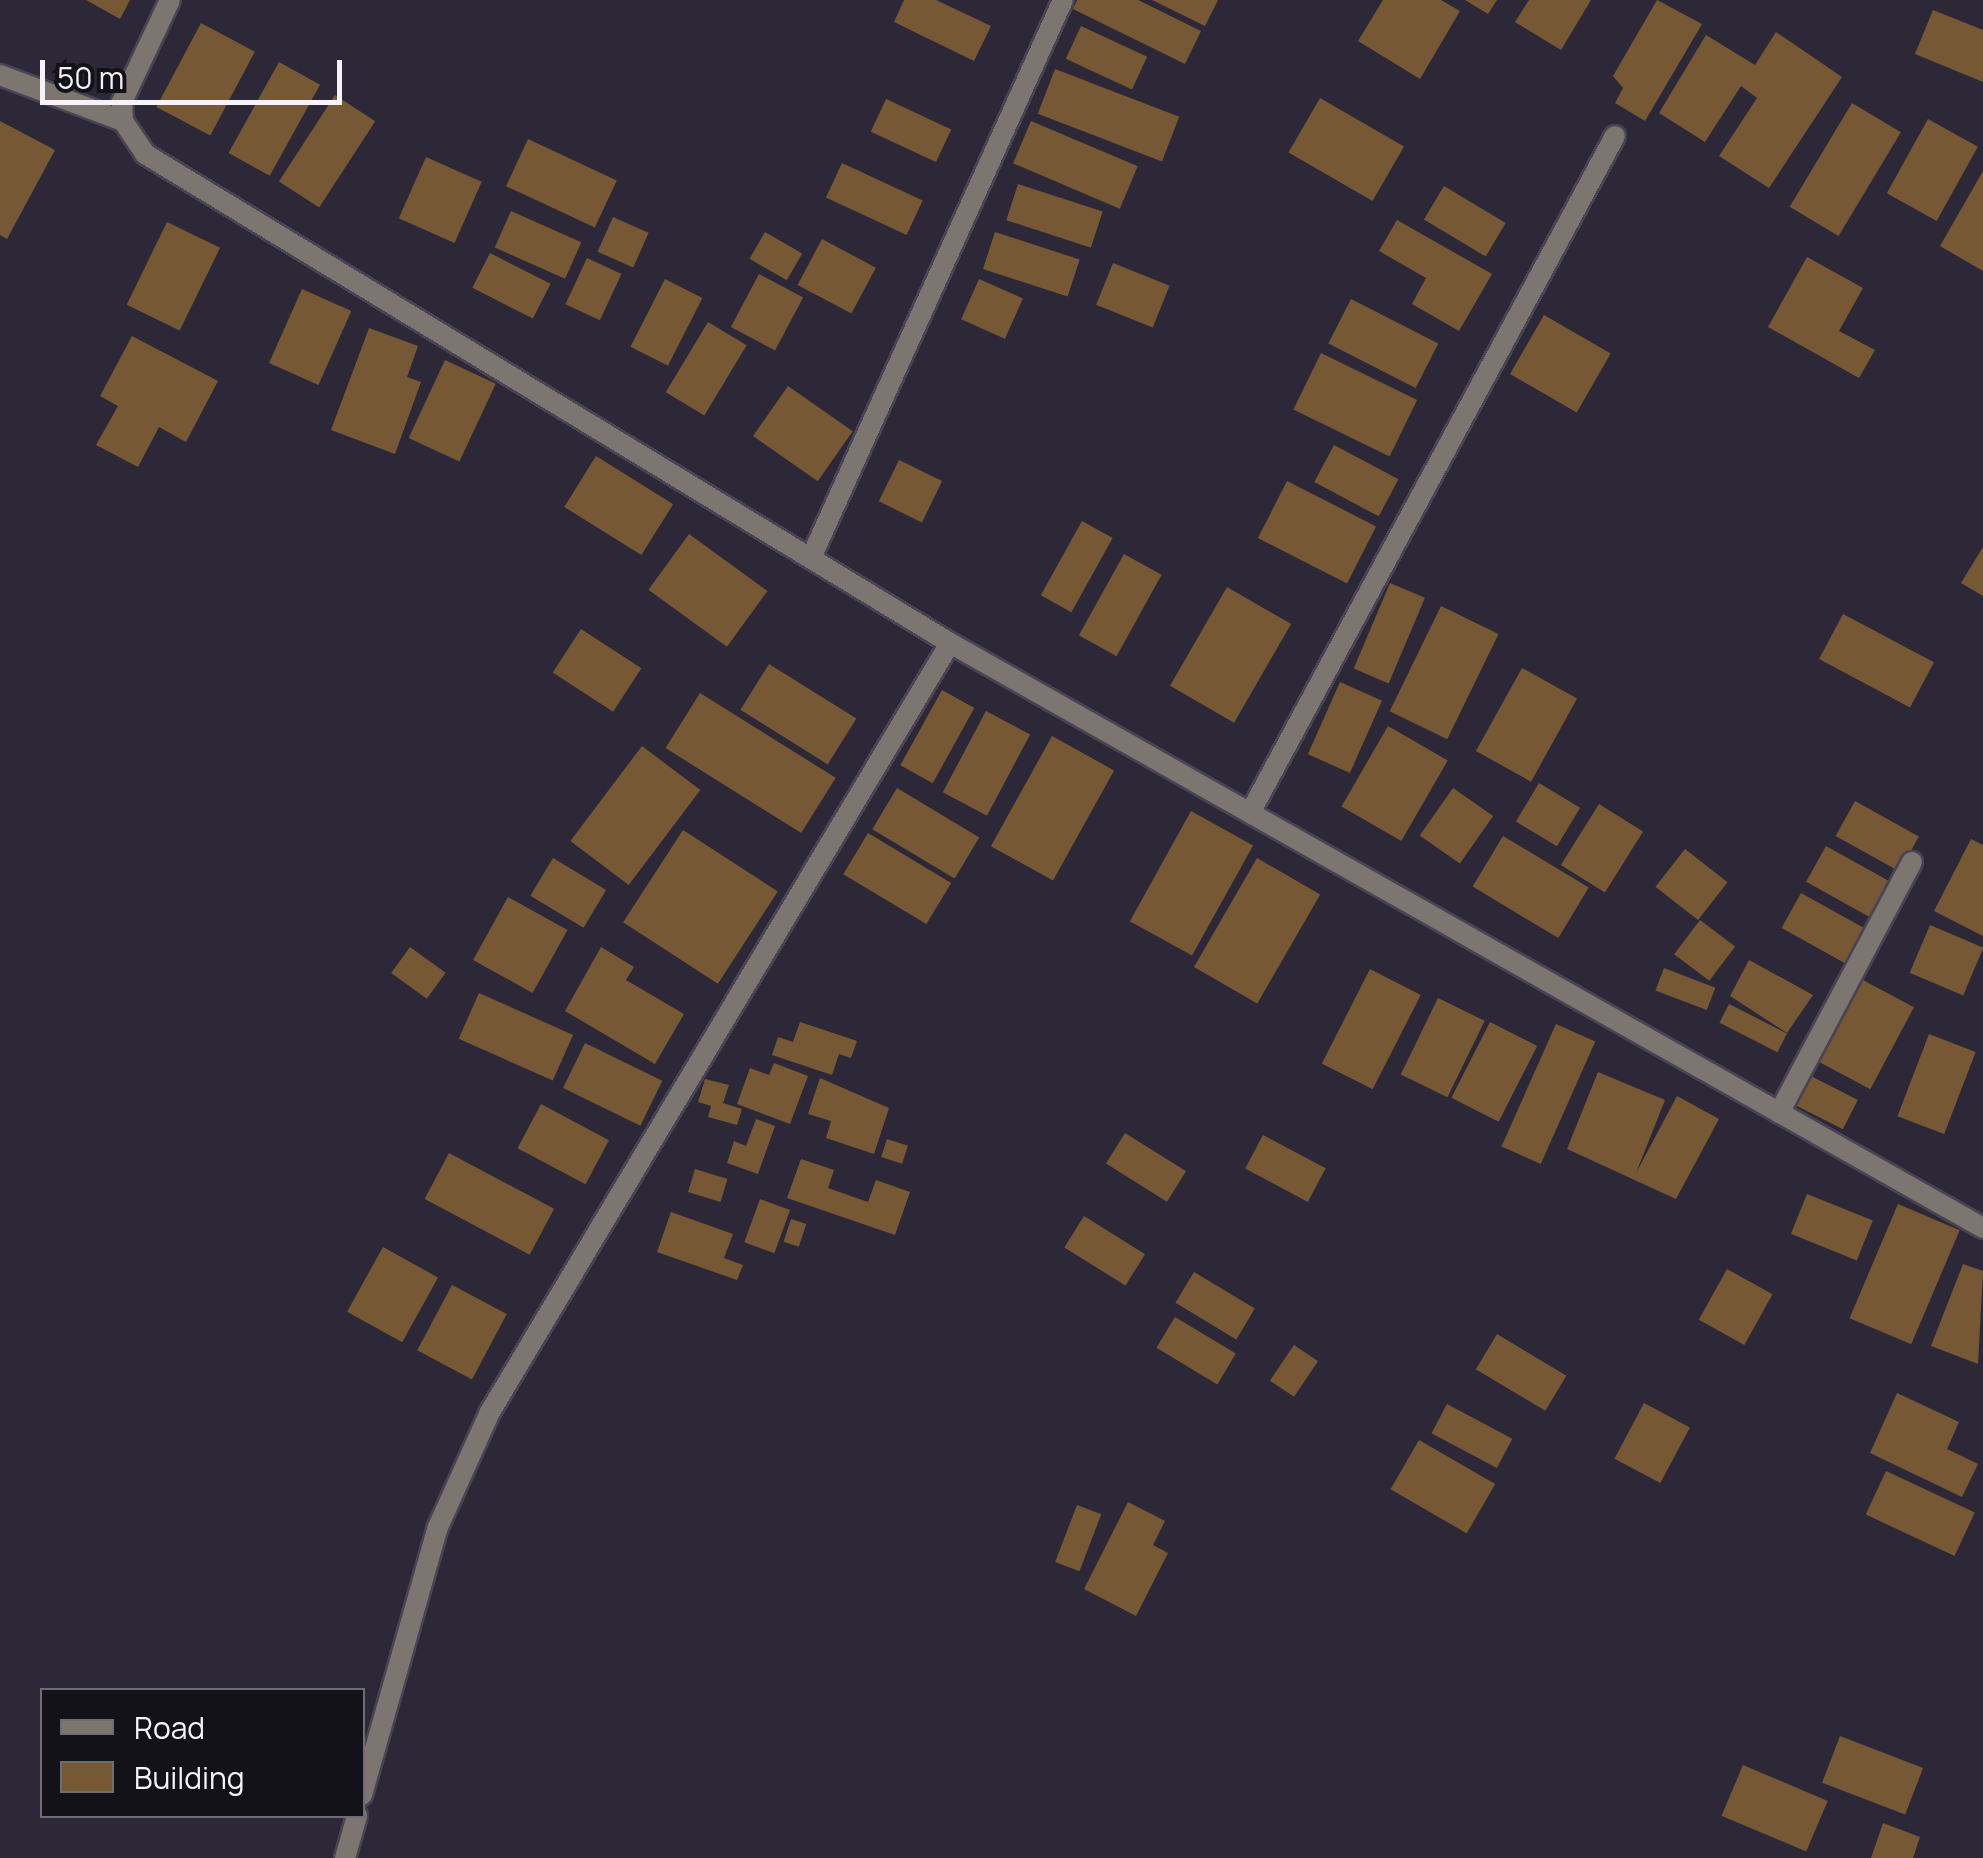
<!DOCTYPE html>
<style>
body{margin:0}
#map{position:relative;width:1983px;height:1858px;overflow:hidden;background:#2c2837;font-family:Manrope,sans-serif}
div>[style]{position:absolute}
.building>*{inset:0;background:#775834;transform-origin:0 0}
.roads{filter:drop-shadow(2px 0 #484453) drop-shadow(-2px 0 #484453) drop-shadow(0 2px #484453) drop-shadow(0 -2px #484453)}
.minor>*{height:20px;margin:-10px;padding:0 10px;transform-origin:10px;border-radius:10px;background:#7d7670}
span{translate:-50% -50%;white-space:nowrap;text-align:center;line-height:1.15;-webkit-text-stroke:9px #141219;paint-order:stroke}
.legend{position:absolute;left:40px;top:1688px;width:325px;height:130px;box-sizing:border-box;background:#141219;border:2px solid #6e6c74;margin:0;padding:12px 18px;list-style:none;font-size:30px;color:#f5f2fc}
.legend li{display:flex;align-items:center;gap:20px;height:50px}
.legend b{width:50px;border:2px solid #6e6c74}
.scale{position:absolute;left:40px;top:60px;width:302px;height:45px;box-sizing:border-box;border:5px solid #f5f2fc;border-top:0;padding-left:12px;font-size:30px;line-height:35px;white-space:nowrap;color:#f5f2fc;-webkit-text-stroke:8px #141219;paint-order:stroke}
</style>
<div id="map">
<div class="building">
<i style="clip-path:polygon(86px 0,130px 0,120px 19px)"></i>
<i style="clip-path:polygon(904px 0,936px 0,991px 26px,974px 61px,894px 22px)"></i>
<i style="clip-path:polygon(1077px 0,1138px 0,1201px 31px,1185px 64px,1073px 9px)"></i>
<i style="clip-path:polygon(1152px 0,1218px 0,1205px 26px)"></i>
<i style="clip-path:polygon(1383px 0,1441px 0,1460px 11px,1420px 79px,1358px 41px)"></i>
<i style="clip-path:polygon(1465px 0,1497px 0,1488px 14px)"></i>
<i style="clip-path:polygon(1529px 0,1591px 0,1561px 50px,1515px 22px)"></i>
<i style="clip-path:polygon(1657px 0,1702px 24px,1645px 121px,1615px 103px,1623px 88px,1613px 76px)"></i>
<i style="clip-path:polygon(1933px 10px,1983px 30px,1983px 82px,1915px 54px)"></i>
<i style="left:201px;top:23px;width:61px;height:95px;rotate:28deg"></i>
<i style="left:1081px;top:26px;width:73px;height:36px;rotate:25deg"></i>
<i style="clip-path:polygon(1776px 32px,1842px 77px,1769px 188px,1719px 156px,1757px 98px,1741px 86px,1705px 142px,1659px 113px,1706px 35px,1755px 65px)"></i>
<i style="left:279px;top:62px;width:47px;height:104px;rotate:29deg"></i>
<i style="left:1055px;top:69px;width:133px;height:48px;rotate:21deg"></i>
<i style="left:335px;top:95px;width:48px;height:103px;rotate:33deg"></i>
<i style="left:1320px;top:98px;width:97px;height:63px;rotate:30deg"></i>
<i style="left:886px;top:99px;width:72px;height:36px;rotate:25deg"></i>
<i style="left:1852px;top:103px;width:57px;height:121px;rotate:31deg"></i>
<i style="left:1928px;top:119px;width:57px;height:85px;rotate:29deg"></i>
<i style="clip-path:polygon(0 121px,55px 150px,7px 239px,0 235px)"></i>
<i style="left:1031px;top:121px;width:116px;height:46px;rotate:23deg"></i>
<i style="left:528px;top:139px;width:98px;height:52px;rotate:25deg"></i>
<i style="left:426px;top:157px;width:61px;height:67px;rotate:24deg"></i>
<i style="left:842px;top:163px;width:89px;height:38px;rotate:25deg"></i>
<i style="clip-path:polygon(1983px 171px,1983px 271px,1940px 246px)"></i>
<i style="left:1018px;top:184px;width:89px;height:38px;rotate:18deg"></i>
<i style="left:1444px;top:186px;width:72px;height:39px;rotate:31deg"></i>
<i style="left:511px;top:211px;width:77px;height:40px;rotate:24deg"></i>
<i style="left:613px;top:217px;width:39px;height:38px;rotate:24deg"></i>
<i style="clip-path:polygon(1397px 220px,1492px 274px,1459px 331px,1412px 304px,1426px 278px,1379px 251px)"></i>
<i style="left:167px;top:222px;width:59px;height:92px;rotate:26deg"></i>
<i style="left:765px;top:232px;width:43px;height:31px;rotate:30deg"></i>
<i style="left:995px;top:232px;width:89px;height:39px;rotate:18deg"></i>
<i style="left:822px;top:239px;width:61px;height:52px;rotate:28deg"></i>
<i style="left:490px;top:253px;width:68px;height:39px;rotate:27deg"></i>
<i style="clip-path:polygon(1807px 257px,1863px 288px,1839px 331px,1875px 350px,1859px 378px,1768px 327px)"></i>
<i style="left:587px;top:258px;width:38px;height:51px;rotate:25deg"></i>
<i style="left:1113px;top:263px;width:61px;height:45px;rotate:22deg"></i>
<i style="left:759px;top:274px;width:50px;height:60px;rotate:28deg"></i>
<i style="left:665px;top:279px;width:42px;height:76px;rotate:27deg"></i>
<i style="left:979px;top:279px;width:48px;height:44px;rotate:24deg"></i>
<i style="left:302px;top:289px;width:54px;height:81px;rotate:24deg"></i>
<i style="left:1351px;top:299px;width:98px;height:50px;rotate:27deg"></i>
<i style="left:1544px;top:315px;width:77px;height:68px;rotate:30deg"></i>
<i style="left:708px;top:322px;width:45px;height:82px;rotate:31deg"></i>
<i style="clip-path:polygon(369px 328px,418px 346px,407px 377px,421px 382px,395px 454px,331px 430px)"></i>
<i style="clip-path:polygon(132px 336px,218px 381px,186px 442px,159px 427px,138px 467px,96px 445px,118px 406px,100px 396px)"></i>
<i style="left:1321px;top:353px;width:107px;height:63px;rotate:26deg"></i>
<i style="left:445px;top:360px;width:56px;height:86px;rotate:25deg"></i>
<i style="left:788px;top:386px;width:79px;height:61px;rotate:35deg"></i>
<i style="left:1334px;top:445px;width:73px;height:42px;rotate:28deg"></i>
<i style="left:596px;top:456px;width:91px;height:60px;rotate:32deg"></i>
<i style="left:899px;top:460px;width:48px;height:46px;rotate:26deg"></i>
<i style="left:1287px;top:481px;width:100px;height:64px;rotate:27deg"></i>
<i style="left:1082px;top:521px;width:35px;height:85px;rotate:29deg"></i>
<i style="left:689px;top:534px;width:97px;height:69px;rotate:36deg"></i>
<i style="clip-path:polygon(1983px 547px,1983px 596px,1961px 583px)"></i>
<i style="left:1124px;top:554px;width:43px;height:93px;rotate:29deg"></i>
<i style="left:1390px;top:583px;width:38px;height:93px;rotate:23deg"></i>
<i style="left:1227px;top:587px;width:74px;height:114px;rotate:30deg"></i>
<i style="left:1441px;top:606px;width:64px;height:117px;rotate:26deg"></i>
<i style="left:1843px;top:614px;width:103px;height:51px;rotate:28deg"></i>
<i style="left:581px;top:629px;width:72px;height:52px;rotate:33deg"></i>
<i style="left:769px;top:664px;width:103px;height:54px;rotate:32deg"></i>
<i style="left:1522px;top:668px;width:63px;height:95px;rotate:29deg"></i>
<i style="left:1340px;top:682px;width:46px;height:79px;rotate:24deg"></i>
<i style="left:942px;top:690px;width:37px;height:86px;rotate:29deg"></i>
<i style="left:700px;top:693px;width:160px;height:65px;rotate:32deg"></i>
<i style="left:986px;top:711px;width:50px;height:92px;rotate:28deg"></i>
<i style="left:1388px;top:726px;width:69px;height:93px;rotate:30deg"></i>
<i style="left:1052px;top:736px;width:71px;height:126px;rotate:29deg"></i>
<i style="left:642px;top:746px;width:73px;height:119px;rotate:37deg"></i>
<i style="left:1539px;top:783px;width:48px;height:45px;rotate:31deg"></i>
<i style="left:897px;top:788px;width:96px;height:48px;rotate:31deg"></i>
<i style="left:1453px;top:788px;width:49px;height:58px;rotate:35deg"></i>
<i style="left:1855px;top:801px;width:73px;height:40px;rotate:29deg"></i>
<i style="left:1599px;top:804px;width:52px;height:72px;rotate:32deg"></i>
<i style="left:1191px;top:811px;width:71px;height:126px;rotate:29deg"></i>
<i style="left:683px;top:830px;width:113px;height:110px;rotate:33deg"></i>
<i style="left:868px;top:833px;width:97px;height:48px;rotate:31deg"></i>
<i style="left:1503px;top:836px;width:100px;height:59px;rotate:31deg"></i>
<i style="clip-path:polygon(1971px 839px,1983px 845px,1983px 936px,1934px 911px)"></i>
<i style="left:1826px;top:846px;width:72px;height:41px;rotate:29deg"></i>
<i style="left:1685px;top:849px;width:54px;height:48px;rotate:38deg"></i>
<i style="left:553px;top:858px;width:62px;height:44px;rotate:31deg"></i>
<i style="left:1257px;top:858px;width:73px;height:126px;rotate:30deg"></i>
<i style="left:1801px;top:893px;width:72px;height:40px;rotate:29deg"></i>
<i style="left:508px;top:897px;width:68px;height:72px;rotate:29deg"></i>
<i style="left:1700px;top:920px;width:44px;height:43px;rotate:37deg"></i>
<i style="left:1930px;top:925px;width:58px;height:52px;rotate:23deg"></i>
<i style="left:410px;top:947px;width:44px;height:32px;rotate:36deg"></i>
<i style="clip-path:polygon(601px 947px,634px 967px,626px 980px,684px 1014px,655px 1064px,565px 1011px)"></i>
<i style="clip-path:polygon(1749px 960px,1813px 995px,1787px 1033px,1730px 996px)"></i>
<i style="left:1664px;top:968px;width:55px;height:24px;rotate:21deg"></i>
<i style="left:1370px;top:969px;width:57px;height:106px;rotate:27deg"></i>
<i style="left:1861px;top:979px;width:60px;height:93px;rotate:28deg"></i>
<i style="left:479px;top:993px;width:103px;height:50px;rotate:24deg"></i>
<i style="left:1438px;top:998px;width:52px;height:85px;rotate:26deg"></i>
<i style="left:1729px;top:1004px;width:65px;height:21px;rotate:27deg"></i>
<i style="clip-path:polygon(800px 1022px,857px 1041px,851px 1058px,839px 1054px,832px 1075px,772px 1055px,778px 1037px,793px 1042px)"></i>
<i style="left:1490px;top:1022px;width:53px;height:85px;rotate:27deg"></i>
<i style="left:1556px;top:1024px;width:43px;height:134px;rotate:24deg"></i>
<i style="left:1929px;top:1034px;width:50px;height:88px;rotate:21deg"></i>
<i style="left:585px;top:1043px;width:86px;height:50px;rotate:26deg"></i>
<i style="clip-path:polygon(774px 1063px,808px 1076px,790px 1124px,737px 1104px,750px 1068px,769px 1075px)"></i>
<i style="clip-path:polygon(1598px 1072px,1665px 1100px,1636px 1173px,1677px 1096px,1719px 1119px,1676px 1199px,1567px 1149px)"></i>
<i style="left:1807px;top:1074px;width:57px;height:33px;rotate:27deg"></i>
<i style="clip-path:polygon(820px 1078px,889px 1108px,874px 1154px,826px 1138px,831px 1121px,808px 1114px)"></i>
<i style="clip-path:polygon(705px 1079px,729px 1085px,723px 1103px,742px 1109px,737px 1125px,708px 1117px,711px 1106px,698px 1102px)"></i>
<i style="left:541px;top:1104px;width:77px;height:50px;rotate:28deg"></i>
<i style="clip-path:polygon(756px 1119px,775px 1126px,758px 1174px,727px 1163px,734px 1141px,746px 1146px)"></i>
<i style="left:1125px;top:1133px;width:72px;height:36px;rotate:32deg"></i>
<i style="left:1263px;top:1135px;width:71px;height:38px;rotate:28deg"></i>
<i style="left:887px;top:1139px;width:22px;height:19px;rotate:18deg"></i>
<i style="left:449px;top:1153px;width:119px;height:52px;rotate:28deg"></i>
<i style="clip-path:polygon(801px 1159px,834px 1170px,828px 1188px,868px 1202px,876px 1180px,910px 1192px,895px 1235px,787px 1198px)"></i>
<i style="left:695px;top:1169px;width:34px;height:24px;rotate:17deg"></i>
<i style="left:1807px;top:1194px;width:71px;height:43px;rotate:22deg"></i>
<i style="left:760px;top:1199px;width:32px;height:46px;rotate:20deg"></i>
<i style="left:1898px;top:1204px;width:67px;height:124px;rotate:23deg"></i>
<i style="clip-path:polygon(671px 1212px,733px 1234px,724px 1258px,743px 1265px,737px 1280px,657px 1252px)"></i>
<i style="left:1084px;top:1216px;width:72px;height:37px;rotate:32deg"></i>
<i style="left:791px;top:1219px;width:16px;height:24px;rotate:18deg"></i>
<i style="left:383px;top:1247px;width:63px;height:74px;rotate:29deg"></i>
<i style="clip-path:polygon(1963px 1264px,1983px 1271px,1978px 1364px,1931px 1346px)"></i>
<i style="left:1727px;top:1269px;width:52px;height:58px;rotate:29deg"></i>
<i style="left:1194px;top:1272px;width:71px;height:36px;rotate:31deg"></i>
<i style="left:452px;top:1285px;width:62px;height:74px;rotate:28deg"></i>
<i style="left:1175px;top:1317px;width:71px;height:36px;rotate:31deg"></i>
<i style="left:1497px;top:1334px;width:81px;height:41px;rotate:31deg"></i>
<i style="left:1294px;top:1345px;width:29px;height:43px;rotate:34deg"></i>
<i style="clip-path:polygon(1897px 1393px,1959px 1422px,1947px 1449px,1978px 1464px,1962px 1497px,1870px 1453px)"></i>
<i style="left:1644px;top:1403px;width:52px;height:63px;rotate:28deg"></i>
<i style="left:1447px;top:1404px;width:74px;height:33px;rotate:28deg"></i>
<i style="left:1419px;top:1440px;width:88px;height:57px;rotate:30deg"></i>
<i style="left:1886px;top:1471px;width:98px;height:48px;rotate:25deg"></i>
<i style="clip-path:polygon(1128px 1502px,1165px 1521px,1153px 1545px,1168px 1553px,1136px 1616px,1084px 1589px)"></i>
<i style="left:1077px;top:1505px;width:26px;height:61px;rotate:21deg"></i>
<i style="left:1840px;top:1736px;width:89px;height:50px;rotate:21deg"></i>
<i style="left:1743px;top:1765px;width:92px;height:55px;rotate:23deg"></i>
<i style="clip-path:polygon(1883px 1823px,1920px 1837px,1913px 1858px,1871px 1858px)"></i>
</div>
<div class="roads">
<div class="minor">
<i style="left:170px;top:0;width:113px;rotate:115.2deg"></i>
<i style="left:122px;top:102px;width:19px;rotate:87deg"></i>
<i style="left:123px;top:121px;width:40px;rotate:56deg"></i>
<i style="left:145px;top:154px;width:942px;rotate:31.28deg"></i>
<i style="left:950px;top:643px;width:1187px;rotate:29.52deg"></i>
<i style="left:0;top:75px;width:131px;rotate:20.5deg"></i>
<i style="left:811px;top:558px;width:612px;rotate:-65.7deg"></i>
<i style="left:1250px;top:813px;width:769px;rotate:-61.67deg"></i>
<i style="left:1779px;top:1113px;width:284px;rotate:-62.1deg"></i>
<i style="left:362px;top:1795px;width:279px;rotate:-74.2deg"></i>
<i style="left:438px;top:1527px;width:126px;rotate:-65.7deg"></i>
<i style="left:490px;top:1412px;width:896px;rotate:-59.11deg"></i>
<i style="left:345px;top:1858px;width:44px;rotate:-74.1deg"></i>
</div>
</div>
<ul class="legend">
<li><b style="height:12px;background:#7d7670"></b>Road</li>
<li><b style="height:28px;background:#775834"></b>Building</li>
</ul>
<div class="scale">50 m</div>
</div>
